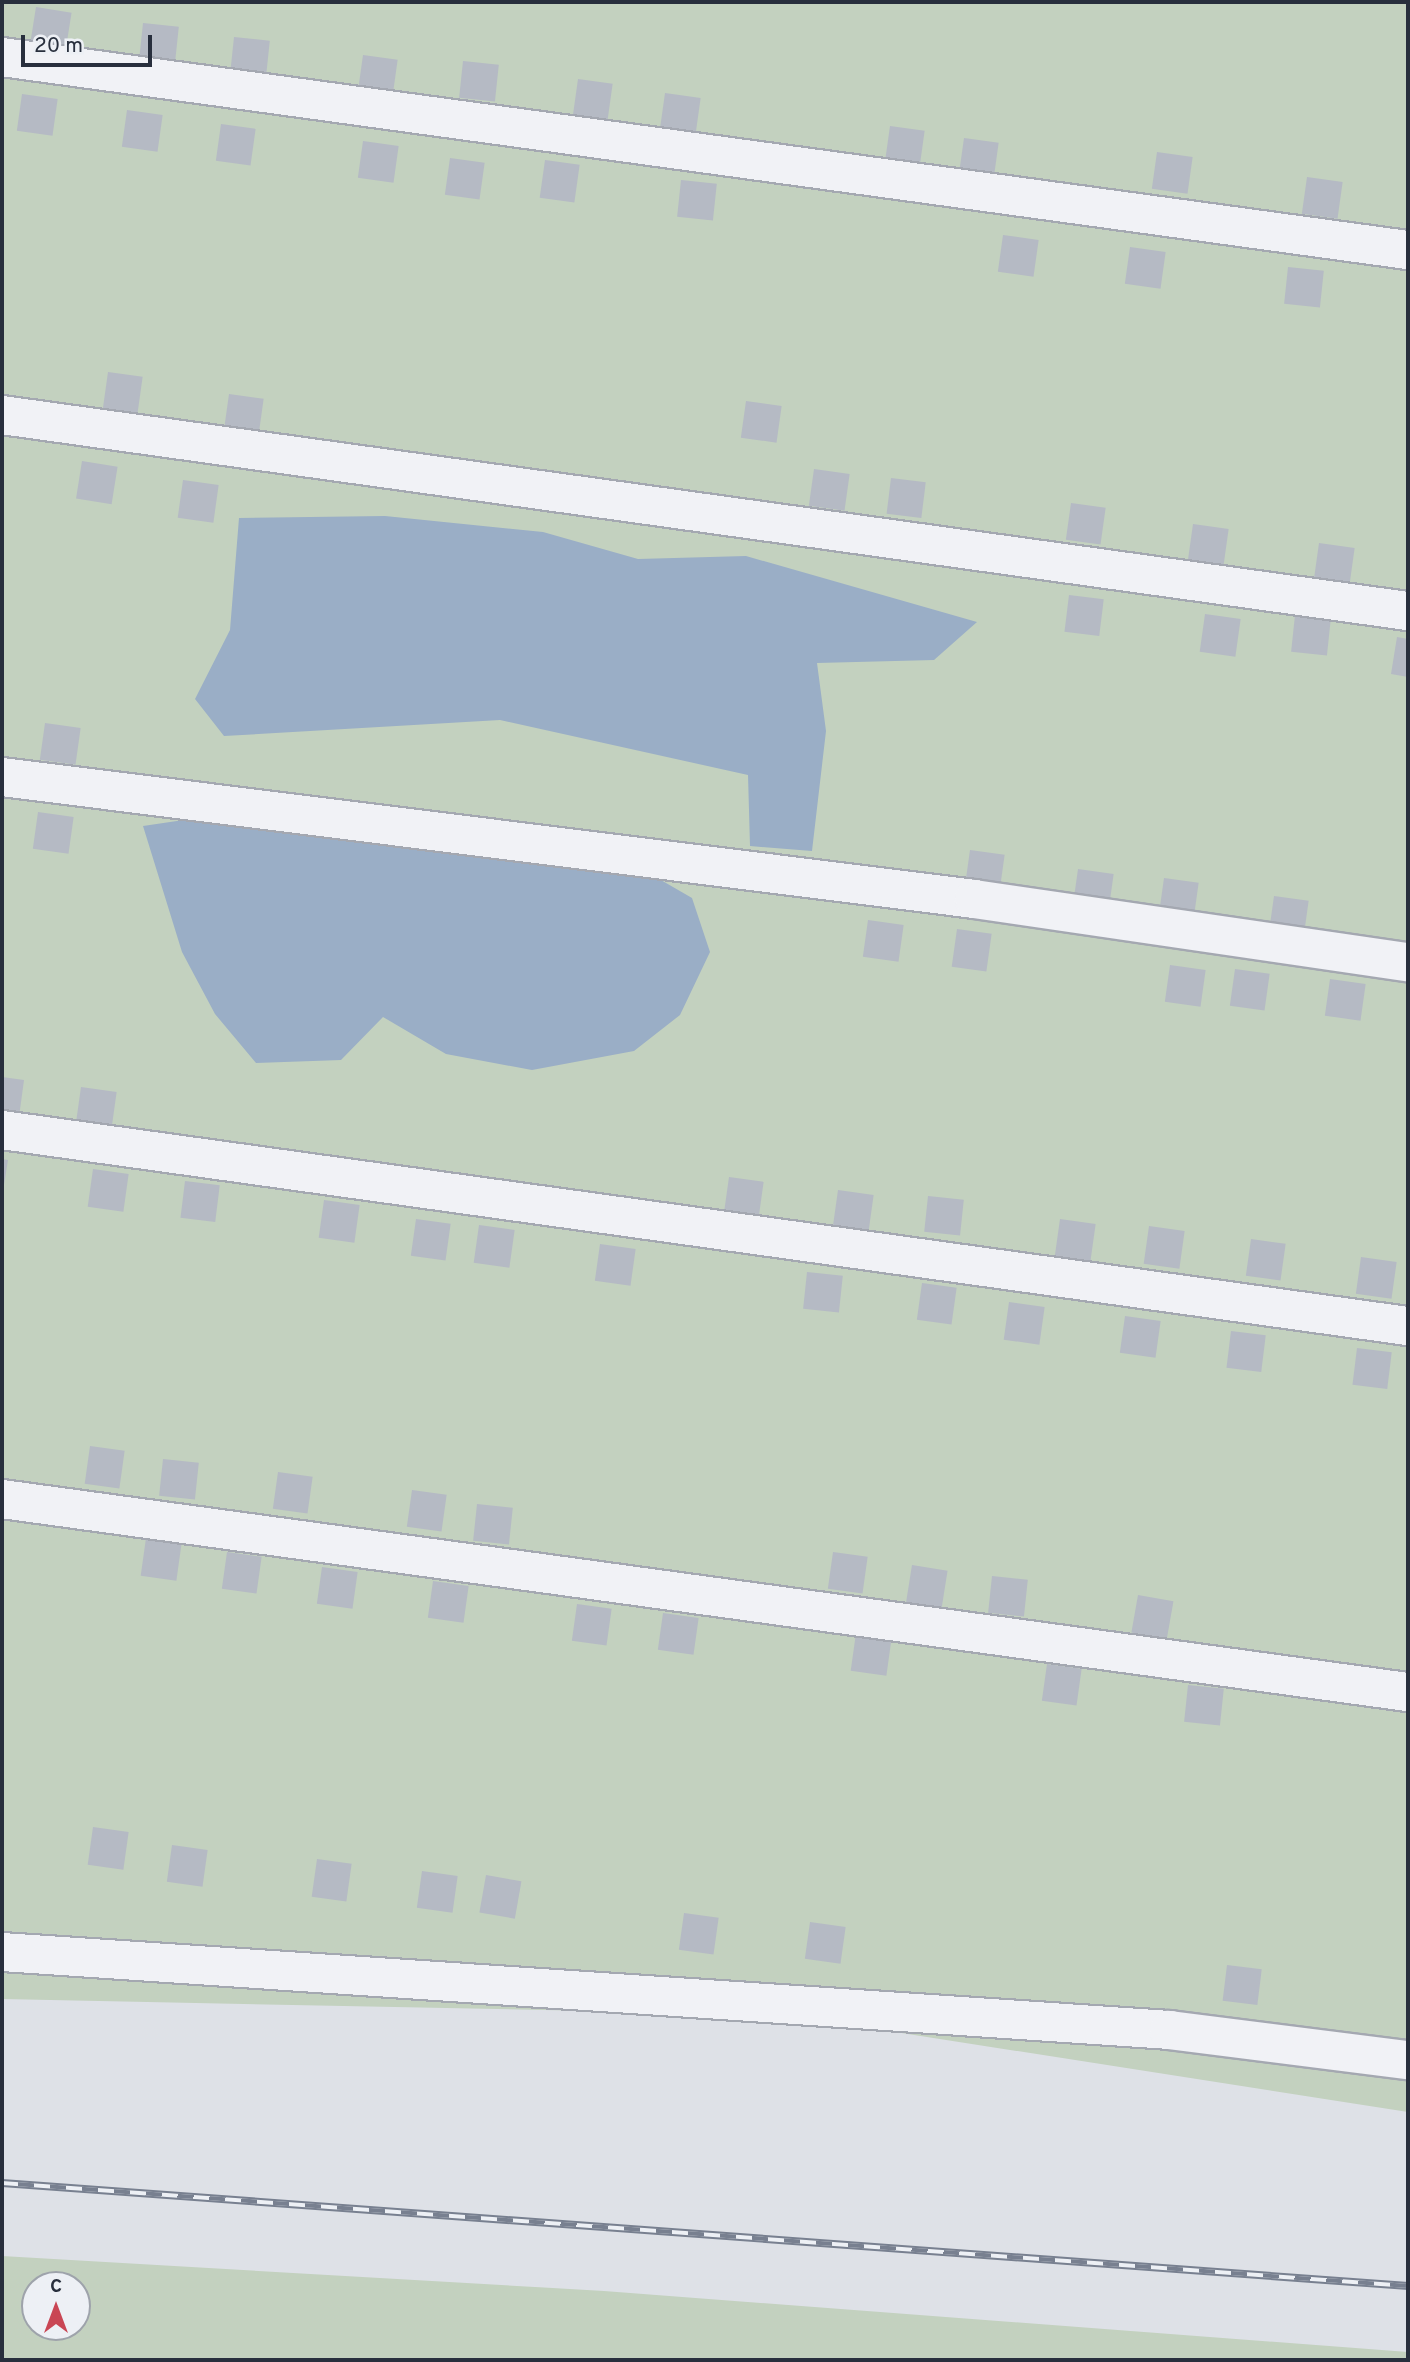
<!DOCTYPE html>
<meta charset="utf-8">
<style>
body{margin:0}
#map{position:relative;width:1410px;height:2362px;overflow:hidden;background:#dee1e7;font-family:Overpass,sans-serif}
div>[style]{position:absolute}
.green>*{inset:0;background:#c3d1bf}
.water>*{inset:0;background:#9aaec6}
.building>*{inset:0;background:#b5bac4;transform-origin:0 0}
.roads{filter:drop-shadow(2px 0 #a4a8b1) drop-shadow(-2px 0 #a4a8b1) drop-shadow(0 2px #a4a8b1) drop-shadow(0 -2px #a4a8b1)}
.minor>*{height:38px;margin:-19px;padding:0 19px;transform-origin:19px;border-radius:19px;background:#f1f2f6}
.rail>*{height:8px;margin-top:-4px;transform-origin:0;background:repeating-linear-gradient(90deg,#edf0f5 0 16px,#788090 0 32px);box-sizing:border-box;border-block:2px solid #788090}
span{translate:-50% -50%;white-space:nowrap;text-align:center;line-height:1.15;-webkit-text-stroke:7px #edf0f5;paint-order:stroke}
.frame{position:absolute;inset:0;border:4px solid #282f3d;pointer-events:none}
.north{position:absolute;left:21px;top:2271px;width:70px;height:70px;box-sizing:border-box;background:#edf0f5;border:2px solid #9ea3ab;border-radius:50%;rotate:0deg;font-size:19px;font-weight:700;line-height:28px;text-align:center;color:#282f3d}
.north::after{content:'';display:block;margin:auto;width:24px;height:32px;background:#c94654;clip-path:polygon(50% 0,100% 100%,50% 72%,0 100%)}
.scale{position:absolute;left:21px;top:35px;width:131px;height:32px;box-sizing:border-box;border:4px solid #282f3d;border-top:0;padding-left:9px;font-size:21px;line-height:24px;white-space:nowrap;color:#282f3d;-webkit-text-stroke:5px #edf0f5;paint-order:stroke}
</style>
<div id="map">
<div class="green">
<i style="clip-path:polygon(2px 2px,1408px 2px,1408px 2112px,786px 2015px,2px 1999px)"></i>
<i style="clip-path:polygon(evenodd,2px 2256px,604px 2291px,1408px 2352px,1408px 2360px,2px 2360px,2px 2256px,35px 2285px,77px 2285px,77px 2327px,35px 2327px,35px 2285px)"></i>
</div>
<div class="water">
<i style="clip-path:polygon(385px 516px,543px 532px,638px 559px,746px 556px,977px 622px,934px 660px,817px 663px,826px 731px,812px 851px,750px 846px,748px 775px,500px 720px,224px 736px,195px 699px,230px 630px,239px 518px)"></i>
<i style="clip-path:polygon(204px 817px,647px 872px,692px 898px,710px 952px,680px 1015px,634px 1051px,532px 1070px,446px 1054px,383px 1017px,341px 1060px,256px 1063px,215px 1014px,182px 952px,143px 826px)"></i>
</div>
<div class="building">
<i style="left:36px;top:7px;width:36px;height:38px;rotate:9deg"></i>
<i style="left:143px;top:23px;width:36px;height:37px;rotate:6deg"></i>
<i style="left:234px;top:37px;width:36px;height:37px;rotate:6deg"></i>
<i style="left:363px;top:55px;width:35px;height:37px;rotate:8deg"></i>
<i style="left:463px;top:61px;width:36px;height:37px;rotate:6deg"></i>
<i style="left:578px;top:79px;width:35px;height:37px;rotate:8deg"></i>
<i style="left:665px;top:93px;width:36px;height:37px;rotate:8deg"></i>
<i style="left:22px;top:94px;width:36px;height:37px;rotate:8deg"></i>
<i style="left:127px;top:110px;width:36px;height:37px;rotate:8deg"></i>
<i style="left:221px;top:124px;width:35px;height:37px;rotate:8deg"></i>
<i style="left:890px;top:126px;width:35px;height:37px;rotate:8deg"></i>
<i style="left:964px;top:138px;width:35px;height:38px;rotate:8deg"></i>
<i style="left:363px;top:141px;width:36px;height:37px;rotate:8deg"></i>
<i style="left:1157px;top:152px;width:36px;height:37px;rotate:8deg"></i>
<i style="left:450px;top:158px;width:35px;height:37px;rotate:8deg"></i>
<i style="left:545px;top:160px;width:35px;height:38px;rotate:8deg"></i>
<i style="left:1307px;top:177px;width:36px;height:37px;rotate:8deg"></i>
<i style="left:681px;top:180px;width:36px;height:37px;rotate:6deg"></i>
<i style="left:1003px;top:235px;width:36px;height:37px;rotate:8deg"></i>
<i style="left:1130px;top:247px;width:36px;height:37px;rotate:8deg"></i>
<i style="left:1288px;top:267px;width:36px;height:37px;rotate:6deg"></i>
<i style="left:108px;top:372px;width:35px;height:38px;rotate:8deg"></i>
<i style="left:229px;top:394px;width:35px;height:37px;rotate:8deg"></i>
<i style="left:746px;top:401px;width:36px;height:37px;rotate:8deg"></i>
<i style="left:82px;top:461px;width:36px;height:38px;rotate:9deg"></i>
<i style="left:814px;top:469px;width:36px;height:37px;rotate:8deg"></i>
<i style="left:891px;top:478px;width:35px;height:36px;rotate:7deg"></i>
<i style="left:183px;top:480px;width:36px;height:38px;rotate:8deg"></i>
<i style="left:1071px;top:503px;width:35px;height:37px;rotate:8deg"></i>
<i style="left:1193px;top:524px;width:36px;height:38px;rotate:8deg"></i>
<i style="left:1319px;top:543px;width:36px;height:38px;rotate:8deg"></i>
<i style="left:1069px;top:595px;width:35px;height:37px;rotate:7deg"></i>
<i style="left:1205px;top:614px;width:36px;height:38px;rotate:8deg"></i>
<i style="left:1295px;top:615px;width:36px;height:37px;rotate:6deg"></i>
<i style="clip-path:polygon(1397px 637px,1408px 639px,1408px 677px,1391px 674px)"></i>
<i style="left:45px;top:723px;width:36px;height:37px;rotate:8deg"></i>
<i style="left:38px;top:812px;width:36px;height:37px;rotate:8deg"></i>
<i style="left:970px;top:850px;width:35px;height:38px;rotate:8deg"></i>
<i style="left:1078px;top:869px;width:36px;height:37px;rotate:8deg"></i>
<i style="left:1164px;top:878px;width:35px;height:37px;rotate:8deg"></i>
<i style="left:1274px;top:896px;width:35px;height:37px;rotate:8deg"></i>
<i style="left:868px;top:920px;width:36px;height:37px;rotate:8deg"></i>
<i style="left:957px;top:929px;width:35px;height:38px;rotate:8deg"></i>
<i style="left:1170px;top:965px;width:36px;height:37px;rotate:8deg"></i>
<i style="left:1235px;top:969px;width:35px;height:37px;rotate:8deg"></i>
<i style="left:1330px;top:979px;width:36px;height:37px;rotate:8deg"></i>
<i style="clip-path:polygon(2px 1077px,24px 1080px,19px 1117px,2px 1115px)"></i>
<i style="left:81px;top:1087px;width:36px;height:37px;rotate:8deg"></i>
<i style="clip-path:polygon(2px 1159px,8px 1160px,3px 1191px,2px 1191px)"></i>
<i style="left:93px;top:1169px;width:36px;height:38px;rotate:8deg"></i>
<i style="left:729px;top:1177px;width:35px;height:38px;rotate:8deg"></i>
<i style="left:185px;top:1181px;width:35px;height:37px;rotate:7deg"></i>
<i style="left:838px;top:1190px;width:36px;height:37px;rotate:8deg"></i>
<i style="left:928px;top:1196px;width:36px;height:36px;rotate:6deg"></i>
<i style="left:324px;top:1200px;width:36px;height:38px;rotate:8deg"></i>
<i style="left:416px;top:1219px;width:35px;height:37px;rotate:8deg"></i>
<i style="left:1060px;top:1219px;width:36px;height:37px;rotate:8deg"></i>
<i style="left:479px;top:1225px;width:36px;height:38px;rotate:8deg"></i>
<i style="left:1149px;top:1226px;width:36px;height:38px;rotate:8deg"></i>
<i style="left:1251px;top:1239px;width:35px;height:37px;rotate:8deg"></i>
<i style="left:600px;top:1244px;width:36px;height:37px;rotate:8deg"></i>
<i style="left:1361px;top:1257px;width:36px;height:37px;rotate:8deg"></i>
<i style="left:807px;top:1272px;width:36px;height:37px;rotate:6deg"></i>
<i style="left:922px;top:1283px;width:35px;height:37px;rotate:8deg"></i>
<i style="left:1009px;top:1302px;width:36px;height:38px;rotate:8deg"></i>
<i style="left:1125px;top:1316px;width:36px;height:37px;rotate:8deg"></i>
<i style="left:1231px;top:1331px;width:35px;height:37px;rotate:7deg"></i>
<i style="left:1357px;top:1348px;width:35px;height:37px;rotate:7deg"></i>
<i style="left:90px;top:1446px;width:35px;height:38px;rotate:8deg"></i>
<i style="left:163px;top:1459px;width:36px;height:37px;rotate:6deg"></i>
<i style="left:278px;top:1472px;width:35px;height:37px;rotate:8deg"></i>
<i style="left:412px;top:1490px;width:35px;height:37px;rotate:8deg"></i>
<i style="left:477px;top:1504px;width:36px;height:37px;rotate:6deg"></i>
<i style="left:146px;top:1538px;width:36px;height:38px;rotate:8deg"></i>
<i style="left:227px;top:1552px;width:35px;height:37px;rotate:8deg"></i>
<i style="left:833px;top:1552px;width:35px;height:37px;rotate:8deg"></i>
<i style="left:912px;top:1565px;width:36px;height:38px;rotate:9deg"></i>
<i style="left:322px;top:1567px;width:36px;height:37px;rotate:8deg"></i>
<i style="left:992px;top:1576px;width:36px;height:37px;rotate:6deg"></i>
<i style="left:433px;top:1581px;width:36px;height:37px;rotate:8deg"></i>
<i style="left:1138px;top:1595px;width:36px;height:38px;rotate:10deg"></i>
<i style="left:577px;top:1604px;width:35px;height:37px;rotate:8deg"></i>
<i style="left:663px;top:1613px;width:36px;height:37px;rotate:8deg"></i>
<i style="left:856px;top:1633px;width:36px;height:38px;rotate:8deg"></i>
<i style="left:1047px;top:1664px;width:35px;height:37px;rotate:8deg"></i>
<i style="left:1188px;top:1685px;width:36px;height:37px;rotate:6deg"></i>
<i style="left:93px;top:1827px;width:36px;height:38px;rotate:8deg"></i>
<i style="left:172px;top:1845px;width:36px;height:37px;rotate:8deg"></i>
<i style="left:317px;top:1859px;width:35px;height:38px;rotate:8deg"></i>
<i style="left:422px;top:1871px;width:36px;height:37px;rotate:8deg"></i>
<i style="left:486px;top:1875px;width:36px;height:38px;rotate:10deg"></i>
<i style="left:684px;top:1913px;width:35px;height:37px;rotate:8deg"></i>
<i style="left:810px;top:1922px;width:36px;height:37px;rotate:8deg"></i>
<i style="left:1227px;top:1965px;width:35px;height:36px;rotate:7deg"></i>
</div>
<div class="roads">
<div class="minor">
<i style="left:2px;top:57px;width:1419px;rotate:7.82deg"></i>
<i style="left:2px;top:415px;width:1420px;rotate:7.94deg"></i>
<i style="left:2px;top:777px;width:980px;rotate:7.15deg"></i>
<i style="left:974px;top:899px;width:439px;rotate:8.3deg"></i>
<i style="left:2px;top:1130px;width:1420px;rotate:7.94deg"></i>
<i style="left:2px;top:1499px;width:1419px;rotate:7.82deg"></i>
<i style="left:2px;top:1952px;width:1170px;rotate:3.82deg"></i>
<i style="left:1169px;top:2030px;width:241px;rotate:7.2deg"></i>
</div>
</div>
<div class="rail">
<i style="left:2px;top:2183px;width:1410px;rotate:4.19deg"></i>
</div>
<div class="frame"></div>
<div class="north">С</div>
<div class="scale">20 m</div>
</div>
